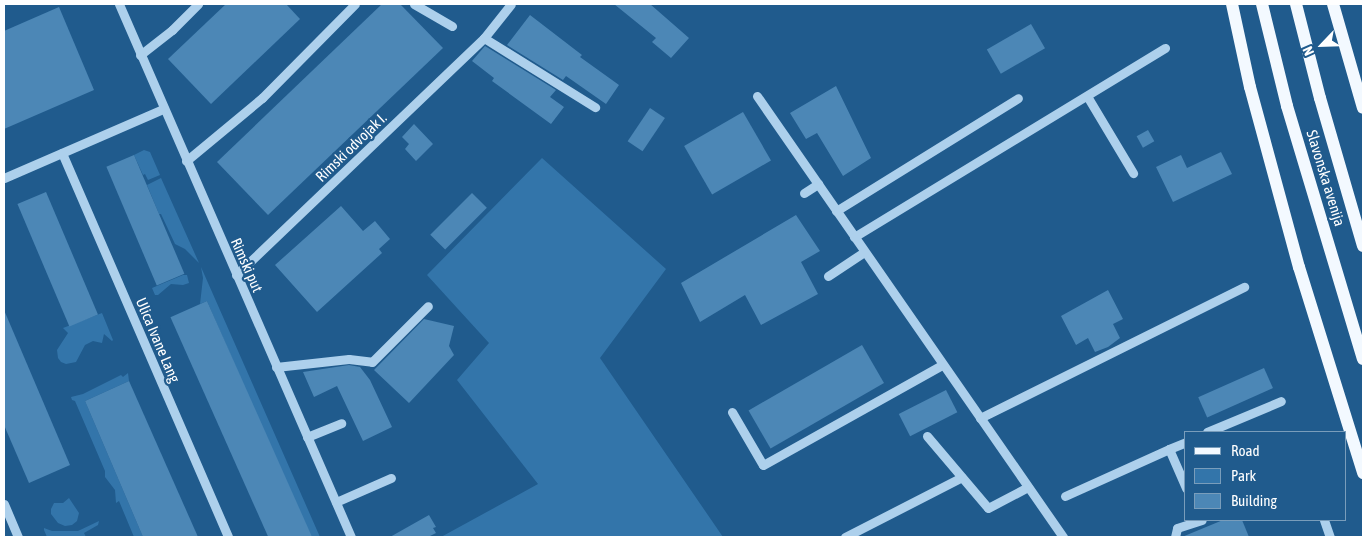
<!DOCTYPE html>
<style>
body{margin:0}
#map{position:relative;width:1367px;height:541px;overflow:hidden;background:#205b8d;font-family:"Asap Condensed",sans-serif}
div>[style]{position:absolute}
.green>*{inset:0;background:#3375aa}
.building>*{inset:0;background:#4c87b6;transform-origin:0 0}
.minor>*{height:9px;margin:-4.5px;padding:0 4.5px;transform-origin:4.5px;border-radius:4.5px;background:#add0ec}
.major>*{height:12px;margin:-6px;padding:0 6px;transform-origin:6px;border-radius:6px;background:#f3f9ff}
span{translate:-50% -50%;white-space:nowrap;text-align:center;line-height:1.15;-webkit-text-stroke:4.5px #205b8d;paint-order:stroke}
.street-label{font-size:15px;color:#fff}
.frame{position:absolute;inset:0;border:5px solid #fff;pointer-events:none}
.legend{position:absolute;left:1184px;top:431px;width:162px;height:90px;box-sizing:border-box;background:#205b8d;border:1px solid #799dbb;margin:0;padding:6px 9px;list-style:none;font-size:15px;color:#fff}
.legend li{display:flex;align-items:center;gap:10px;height:25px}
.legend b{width:25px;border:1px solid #799dbb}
.north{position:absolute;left:1297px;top:20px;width:50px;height:50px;-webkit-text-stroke:4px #205b8d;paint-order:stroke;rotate:246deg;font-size:14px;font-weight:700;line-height:20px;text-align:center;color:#fff}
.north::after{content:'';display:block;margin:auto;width:18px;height:22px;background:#fff;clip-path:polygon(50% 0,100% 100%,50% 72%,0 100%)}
</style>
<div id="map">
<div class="green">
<i style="clip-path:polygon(144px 150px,150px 152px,160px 175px,148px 180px,145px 174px,143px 175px,134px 155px)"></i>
<i style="clip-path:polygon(542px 158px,666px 269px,600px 358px,723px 537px,441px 537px,538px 484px,457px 380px,489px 343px,427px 275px)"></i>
<i style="clip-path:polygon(161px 178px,199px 263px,185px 249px,175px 244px,161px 214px,159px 214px,147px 185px)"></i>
<i style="clip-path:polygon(201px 267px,320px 537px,310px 537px,207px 301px,200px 304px,203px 278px)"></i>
<i style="clip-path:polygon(183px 275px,187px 275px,189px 283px,183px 285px,171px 284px,158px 295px,155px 295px,152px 288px)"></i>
<i style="clip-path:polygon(102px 313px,113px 340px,112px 341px,104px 334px,102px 343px,93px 341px,85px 345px,76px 362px,66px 364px,61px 362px,58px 358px,57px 350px,68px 333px,63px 328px)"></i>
<i style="clip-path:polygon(128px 373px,129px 381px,85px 401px,143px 537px,134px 537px,119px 501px,116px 503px,115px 490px,105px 477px,105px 471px,75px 401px,72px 400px,71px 397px,83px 394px,121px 375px,123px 377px)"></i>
<i style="clip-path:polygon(69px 498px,79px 513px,77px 521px,72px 525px,65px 526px,58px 523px,51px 514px,51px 509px,54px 503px,63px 503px)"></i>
<i style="clip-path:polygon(99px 521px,98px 525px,84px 533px,86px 537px,47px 537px,44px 530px,44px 528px,52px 531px,78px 531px)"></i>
</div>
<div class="building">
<i style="clip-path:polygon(226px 4px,286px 4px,300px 19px,211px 104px,168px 59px)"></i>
<i style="clip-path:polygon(382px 4px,400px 4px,443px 48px,268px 215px,217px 162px)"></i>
<i style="clip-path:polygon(614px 4px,650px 4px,689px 38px,671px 58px,652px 42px,656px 38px)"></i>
<i style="clip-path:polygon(59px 7px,94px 90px,4px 129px,4px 31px)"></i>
<i style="clip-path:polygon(530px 15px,582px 55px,580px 57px,619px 85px,606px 104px,566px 76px,563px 80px,507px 45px)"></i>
<i style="left:1031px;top:24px;width:28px;height:51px;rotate:60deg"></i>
<i style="clip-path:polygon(485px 46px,556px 90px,550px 97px,564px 107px,551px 124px,492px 81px,494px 78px,472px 61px)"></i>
<i style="clip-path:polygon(836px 86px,871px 158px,843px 176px,817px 133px,806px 139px,790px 113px)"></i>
<i style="left:650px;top:108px;width:18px;height:40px;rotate:34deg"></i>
<i style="left:743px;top:112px;width:56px;height:68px;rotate:60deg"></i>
<i style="clip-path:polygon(414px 124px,433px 144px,416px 161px,405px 149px,409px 144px,402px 137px)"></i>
<i style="left:1148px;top:130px;width:13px;height:13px;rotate:61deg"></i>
<i style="clip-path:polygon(1221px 152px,1232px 174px,1173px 202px,1156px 167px,1181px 155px,1187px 168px)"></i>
<i style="left:134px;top:155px;width:129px;height:30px;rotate:67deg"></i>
<i style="left:46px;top:192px;width:133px;height:31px;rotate:67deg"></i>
<i style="left:472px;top:193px;width:21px;height:59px;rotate:45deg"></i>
<i style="clip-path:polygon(341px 206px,363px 231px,375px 221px,390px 239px,379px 249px,382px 253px,317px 312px,275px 265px)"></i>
<i style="clip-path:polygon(796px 215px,820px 251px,801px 262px,818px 294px,761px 325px,745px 295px,700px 322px,681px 283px)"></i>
<i style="clip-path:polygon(1108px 290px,1123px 319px,1113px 324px,1120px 338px,1108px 347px,1095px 352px,1088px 338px,1076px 345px,1061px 316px)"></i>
<i style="left:207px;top:301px;width:257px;height:40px;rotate:66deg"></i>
<i style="clip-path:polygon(4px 310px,70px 465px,29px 483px,4px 425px)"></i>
<i style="clip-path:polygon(424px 319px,454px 326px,449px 346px,454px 355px,409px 403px,374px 370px)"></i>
<i style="left:862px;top:345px;width:44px;height:131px;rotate:60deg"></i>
<i style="clip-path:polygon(349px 365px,360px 367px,370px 380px,392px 427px,363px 441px,337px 386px,314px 397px,303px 372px)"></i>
<i style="left:1264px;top:368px;width:22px;height:72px;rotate:66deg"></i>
<i style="clip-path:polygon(129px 381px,198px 537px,143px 537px,85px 401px)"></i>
<i style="left:946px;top:390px;width:25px;height:53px;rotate:63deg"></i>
<i style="clip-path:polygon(429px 515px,436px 527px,433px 528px,436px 533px,428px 537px,390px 537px)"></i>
<i style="clip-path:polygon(1223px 520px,1242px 520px,1249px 537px,1182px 537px)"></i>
</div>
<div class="minor">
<i style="left:119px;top:4px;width:581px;rotate:66.48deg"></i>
<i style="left:414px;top:4px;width:44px;rotate:30.1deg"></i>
<i style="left:484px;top:38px;width:131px;rotate:31.9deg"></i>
<i style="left:140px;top:55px;width:41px;rotate:-38deg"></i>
<i style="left:172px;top:30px;width:37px;rotate:-45deg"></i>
<i style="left:757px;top:96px;width:537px;rotate:55.24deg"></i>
<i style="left:1087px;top:96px;width:90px;rotate:59.1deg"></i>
<i style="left:62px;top:153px;width:418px;rotate:66.6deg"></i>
<i style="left:186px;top:161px;width:99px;rotate:-39.7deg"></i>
<i style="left:262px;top:98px;width:132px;rotate:-45.3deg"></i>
<i style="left:4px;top:178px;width:173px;rotate:-23.5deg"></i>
<i style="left:804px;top:193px;width:17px;rotate:-33deg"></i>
<i style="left:836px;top:211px;width:214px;rotate:-31.8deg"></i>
<i style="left:854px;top:237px;width:364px;rotate:-31.3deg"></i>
<i style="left:236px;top:275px;width:343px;rotate:-43.7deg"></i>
<i style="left:484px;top:38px;width:43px;rotate:-51.5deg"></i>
<i style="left:828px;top:276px;width:43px;rotate:-33.7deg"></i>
<i style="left:276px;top:367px;width:73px;rotate:-6.3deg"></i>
<i style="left:349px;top:359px;width:23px;rotate:7deg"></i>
<i style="left:372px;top:362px;width:79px;rotate:-45deg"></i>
<i style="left:732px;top:412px;width:61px;rotate:59.7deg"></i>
<i style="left:763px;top:465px;width:205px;rotate:-29.2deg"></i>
<i style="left:980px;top:418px;width:295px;rotate:-26.4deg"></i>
<i style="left:1207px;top:432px;width:80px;rotate:-22.7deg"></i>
<i style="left:927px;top:436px;width:94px;rotate:49.7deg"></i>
<i style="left:988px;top:508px;width:45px;rotate:-27.7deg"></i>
<i style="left:307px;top:437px;width:37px;rotate:-22deg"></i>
<i style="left:1169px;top:449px;width:18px;rotate:-22deg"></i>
<i style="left:1065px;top:496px;width:114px;rotate:-24.3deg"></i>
<i style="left:1169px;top:449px;width:43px;rotate:66.4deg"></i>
<i style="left:336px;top:502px;width:60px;rotate:-23.6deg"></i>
<i style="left:4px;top:504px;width:36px;rotate:67deg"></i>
<i style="left:1324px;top:520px;width:18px;rotate:71deg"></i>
<i style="left:845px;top:537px;width:131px;rotate:-27.1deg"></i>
<i style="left:1175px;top:537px;width:9px;rotate:-77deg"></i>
<i style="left:1177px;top:528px;width:26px;rotate:-18deg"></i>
</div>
<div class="major">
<i style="left:1232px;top:4px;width:85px;rotate:77.8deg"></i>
<i style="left:1250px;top:87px;width:187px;rotate:74.8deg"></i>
<i style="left:1299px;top:267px;width:216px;rotate:72.7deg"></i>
<i style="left:1262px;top:4px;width:105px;rotate:76.2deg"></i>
<i style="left:1287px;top:106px;width:264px;rotate:73.3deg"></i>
<i style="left:1296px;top:4px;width:97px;rotate:75.7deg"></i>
<i style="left:1320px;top:98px;width:154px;rotate:73.8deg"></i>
<i style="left:1333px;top:4px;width:108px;rotate:73.9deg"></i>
</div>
<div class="street-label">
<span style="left:351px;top:147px;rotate:-44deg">Rimski odvojak I.</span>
<span style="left:1326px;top:178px;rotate:73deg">Slavonska avenija</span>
<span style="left:247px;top:265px;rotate:66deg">Rimski put</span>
<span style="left:158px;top:340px;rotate:67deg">Ulica Ivane Lang</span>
</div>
<div class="frame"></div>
<ul class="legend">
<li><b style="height:6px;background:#f3f9ff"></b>Road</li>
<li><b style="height:14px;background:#3375aa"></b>Park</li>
<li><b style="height:14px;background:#4c87b6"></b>Building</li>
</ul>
<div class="north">N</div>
</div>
